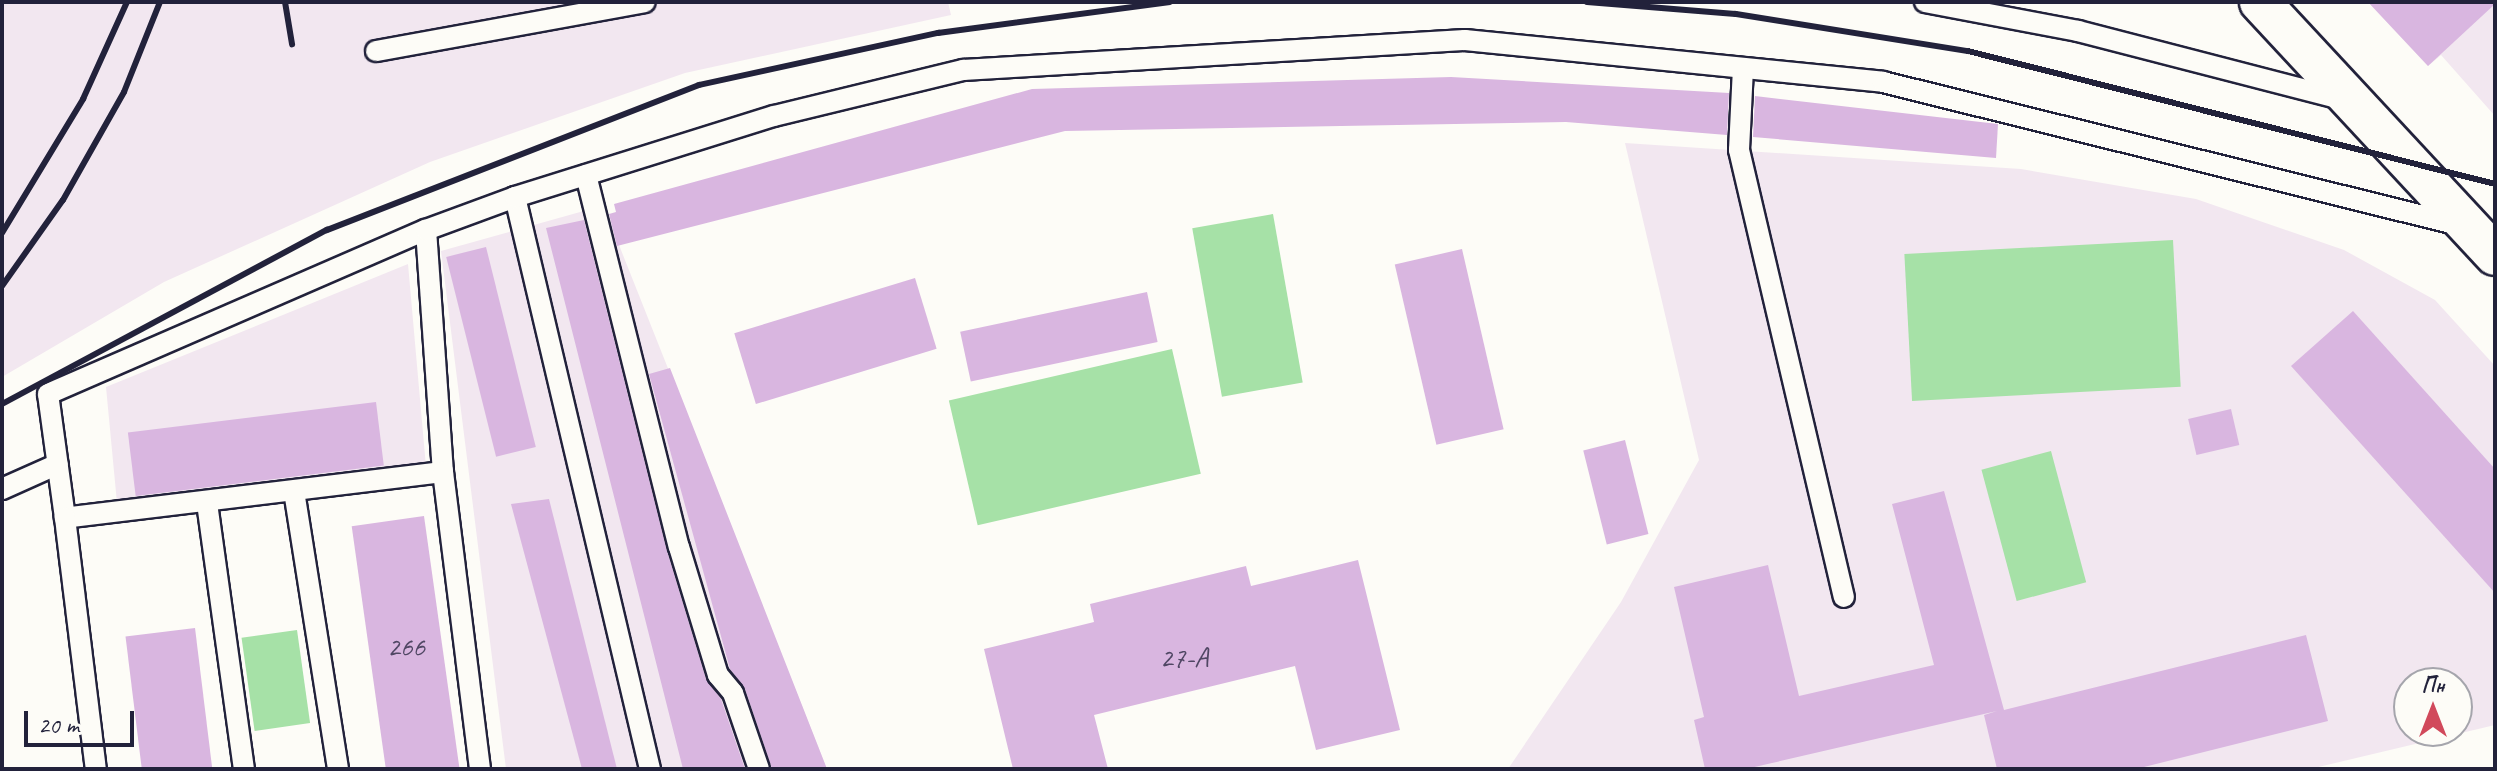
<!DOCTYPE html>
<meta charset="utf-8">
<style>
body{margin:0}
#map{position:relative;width:2497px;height:771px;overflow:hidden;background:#fdfcf7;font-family:Caveat,sans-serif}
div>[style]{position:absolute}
.built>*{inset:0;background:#f2e7f0}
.green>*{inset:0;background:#a6e1a7;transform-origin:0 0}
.building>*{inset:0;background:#d9b6e0;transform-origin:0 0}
.roads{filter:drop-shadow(2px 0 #22223b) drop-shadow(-2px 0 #22223b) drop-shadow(0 2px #22223b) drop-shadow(0 -2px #22223b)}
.service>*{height:20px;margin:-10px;padding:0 10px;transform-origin:10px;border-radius:10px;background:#fdfcf7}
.minor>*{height:40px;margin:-20px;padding:0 20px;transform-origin:20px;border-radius:20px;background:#fdfcf7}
.rail>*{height:6px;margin:-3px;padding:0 3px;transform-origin:3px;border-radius:3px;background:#22223b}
span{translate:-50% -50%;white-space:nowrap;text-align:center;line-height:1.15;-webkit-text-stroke:6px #fdfcf7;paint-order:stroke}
.number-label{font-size:28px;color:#504764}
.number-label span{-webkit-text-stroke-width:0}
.frame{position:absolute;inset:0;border:4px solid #22223b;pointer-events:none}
.north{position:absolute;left:2393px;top:667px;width:80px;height:80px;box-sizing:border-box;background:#fdfcf7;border:2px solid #a5a5ac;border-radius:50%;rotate:0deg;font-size:22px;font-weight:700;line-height:32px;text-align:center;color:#22223b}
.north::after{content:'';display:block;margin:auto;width:28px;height:36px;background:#d1495b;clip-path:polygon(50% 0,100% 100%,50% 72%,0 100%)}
.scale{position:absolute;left:24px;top:711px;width:110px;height:36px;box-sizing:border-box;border:4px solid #22223b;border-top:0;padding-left:10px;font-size:24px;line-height:28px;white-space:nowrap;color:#22223b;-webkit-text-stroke:6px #fdfcf7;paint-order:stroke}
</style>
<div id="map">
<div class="built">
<i style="clip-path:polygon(2px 2px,948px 2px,951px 15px,685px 73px,430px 162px,164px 282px,2px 377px)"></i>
<i style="clip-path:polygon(2368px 2px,2495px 2px,2495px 116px,2441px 55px,2428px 66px)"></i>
<i style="clip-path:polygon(evenodd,1625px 143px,2021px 169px,2196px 199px,2344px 250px,2435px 300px,2495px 366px,2495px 725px,2310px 769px,1508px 769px,1621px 602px,1699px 460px,1625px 143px,2409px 683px,2457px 683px,2457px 731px,2409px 731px,2409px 683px)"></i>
<i style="clip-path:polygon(605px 205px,621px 250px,827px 769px,506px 769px,441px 251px)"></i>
<i style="clip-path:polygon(408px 264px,426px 467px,117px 503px,106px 387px)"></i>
</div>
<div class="green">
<i style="left:1273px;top:214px;width:171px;height:82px;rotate:80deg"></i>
<i style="left:2173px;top:240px;width:147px;height:269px;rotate:87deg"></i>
<i style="left:1172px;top:349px;width:128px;height:229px;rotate:77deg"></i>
<i style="left:2051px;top:451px;width:136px;height:72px;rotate:75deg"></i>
<i style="left:297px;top:630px;width:94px;height:56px;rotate:82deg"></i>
</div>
<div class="building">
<i style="clip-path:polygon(2368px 2px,2495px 2px,2495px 4px,2428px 66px)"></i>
<i style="clip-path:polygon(1451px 77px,1729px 93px,1727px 135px,1566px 122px,1065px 131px,617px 246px,609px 214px,616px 212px,614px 204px,1032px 89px)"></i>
<i style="clip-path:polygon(1755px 96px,1998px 124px,1996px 158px,1753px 137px)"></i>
<i style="clip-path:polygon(584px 220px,667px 551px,706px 679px,721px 699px,745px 769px,683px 769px,546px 228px)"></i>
<i style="left:486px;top:247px;width:206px;height:41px;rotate:76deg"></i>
<i style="left:1462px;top:249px;width:185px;height:69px;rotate:77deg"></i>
<i style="left:915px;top:278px;width:74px;height:189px;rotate:73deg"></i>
<i style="left:1147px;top:292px;width:51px;height:191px;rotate:78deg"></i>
<i style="clip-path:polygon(2353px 311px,2495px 469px,2495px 593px,2291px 366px)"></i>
<i style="clip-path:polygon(670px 368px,827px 769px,772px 769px,745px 689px,730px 669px,649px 374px)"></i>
<i style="left:376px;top:402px;width:64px;height:250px;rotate:83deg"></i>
<i style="left:2231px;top:409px;width:37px;height:44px;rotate:77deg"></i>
<i style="left:1625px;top:440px;width:97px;height:43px;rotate:76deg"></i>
<i style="clip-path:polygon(1944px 491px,2004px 710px,2306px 635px,2328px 721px,2136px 769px,1997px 769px,1984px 715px,1997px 711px,1746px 769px,1705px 769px,1694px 720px,1704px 717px,1674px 587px,1768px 565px,1799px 696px,1934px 665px,1892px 504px)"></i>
<i style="clip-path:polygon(549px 499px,617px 769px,582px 769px,511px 504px)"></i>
<i style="left:424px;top:516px;width:256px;height:73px;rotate:82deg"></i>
<i style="clip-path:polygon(1358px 560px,1400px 730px,1316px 750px,1295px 666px,1094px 715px,1108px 769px,1013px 769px,984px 649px,1094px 622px,1090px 604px,1246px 566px,1251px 586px)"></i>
<i style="left:195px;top:628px;width:142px;height:70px;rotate:83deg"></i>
</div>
<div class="roads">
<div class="service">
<i style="left:1925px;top:2px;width:156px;rotate:10.7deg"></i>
<i style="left:2078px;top:31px;width:275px;rotate:14.5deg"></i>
<i style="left:376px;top:51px;width:273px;rotate:-10.3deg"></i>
<i style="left:1743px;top:68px;width:82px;rotate:92.8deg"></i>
<i style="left:1739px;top:150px;width:459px;rotate:76.8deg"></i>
<i style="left:586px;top:175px;width:383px;rotate:76deg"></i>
<i style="left:679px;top:547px;width:134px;rotate:73.1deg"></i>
<i style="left:718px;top:675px;width:23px;rotate:50deg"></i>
<i style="left:733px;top:693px;width:80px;rotate:71.1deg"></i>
<i style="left:515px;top:197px;width:588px;rotate:76.72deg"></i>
<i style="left:426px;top:230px;width:243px;rotate:86deg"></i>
<i style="left:443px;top:472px;width:381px;rotate:173.1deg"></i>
<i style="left:65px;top:518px;width:125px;rotate:-97.8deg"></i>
<i style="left:48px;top:394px;width:412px;rotate:-23.5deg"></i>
<i style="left:426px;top:230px;width:95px;rotate:-20.3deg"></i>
<i style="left:515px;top:197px;width:271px;rotate:-17.4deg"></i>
<i style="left:774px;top:116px;width:195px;rotate:-13.7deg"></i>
<i style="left:963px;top:70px;width:503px;rotate:-3.42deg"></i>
<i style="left:1465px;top:40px;width:420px;rotate:5.7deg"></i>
<i style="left:1883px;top:82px;width:593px;rotate:13.94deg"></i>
<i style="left:443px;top:472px;width:299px;rotate:82.9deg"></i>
<i style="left:2px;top:489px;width:61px;rotate:-24.1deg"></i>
<i style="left:294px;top:491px;width:281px;rotate:81deg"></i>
<i style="left:207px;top:503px;width:269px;rotate:82.1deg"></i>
<i style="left:65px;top:518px;width:253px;rotate:83deg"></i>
</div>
<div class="minor">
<i style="left:2260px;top:2px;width:345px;rotate:47.1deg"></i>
</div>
</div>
<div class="rail">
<i style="left:285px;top:2px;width:43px;rotate:80.5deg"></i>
<i style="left:1587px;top:2px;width:149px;rotate:4.6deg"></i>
<i style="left:1736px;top:14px;width:235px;rotate:9.1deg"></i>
<i style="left:1968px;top:51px;width:544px;rotate:14.16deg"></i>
<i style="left:2px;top:233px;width:157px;rotate:-58.8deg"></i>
<i style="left:83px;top:99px;width:107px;rotate:-65.6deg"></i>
<i style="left:2px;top:286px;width:105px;rotate:-54.7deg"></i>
<i style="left:63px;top:200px;width:124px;rotate:-60.5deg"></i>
<i style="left:124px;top:92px;width:97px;rotate:-68.2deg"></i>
<i style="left:2px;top:404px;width:369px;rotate:-28.2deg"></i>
<i style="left:327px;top:230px;width:399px;rotate:-21.3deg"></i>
<i style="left:699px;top:85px;width:245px;rotate:-12.3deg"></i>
<i style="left:938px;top:33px;width:234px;rotate:-7.6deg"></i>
</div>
<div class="number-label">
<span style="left:406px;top:647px">266</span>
<span style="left:1184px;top:658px">27-А</span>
</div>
<div class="frame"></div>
<div class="north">Пн</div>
<div class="scale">20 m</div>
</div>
